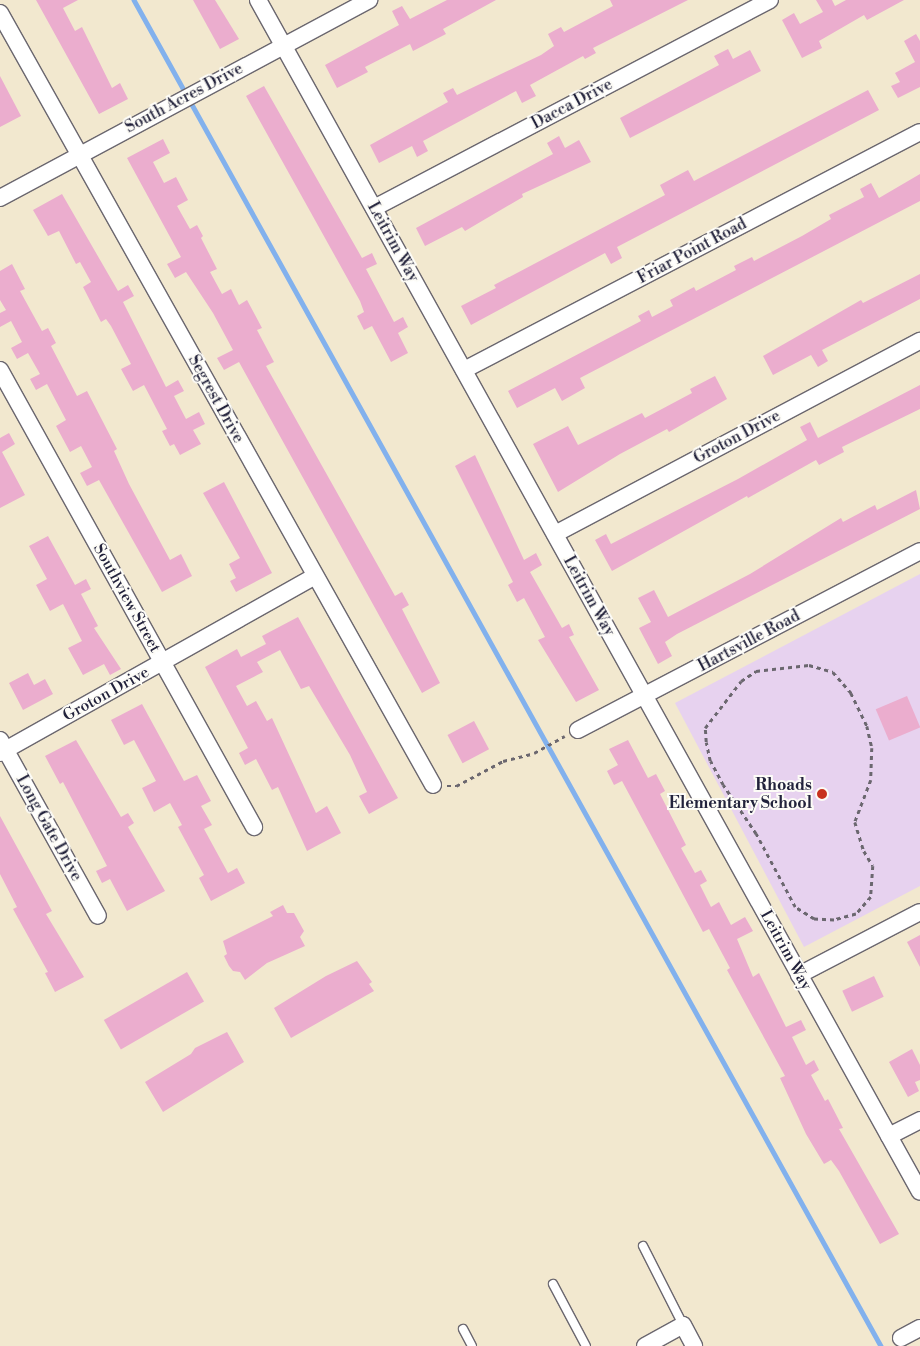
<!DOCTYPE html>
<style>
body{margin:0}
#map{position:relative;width:920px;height:1346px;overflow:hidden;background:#f2e8cf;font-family:"Libre Bodoni",serif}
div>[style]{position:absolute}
.built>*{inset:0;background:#e7d2ef}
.stream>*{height:4.5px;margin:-2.25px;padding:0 2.25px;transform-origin:2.25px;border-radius:2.25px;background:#82b1ed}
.building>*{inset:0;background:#ebadce;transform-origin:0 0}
.path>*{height:2.5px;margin-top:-1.25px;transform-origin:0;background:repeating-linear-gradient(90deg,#6b676f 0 4px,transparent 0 8px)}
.roads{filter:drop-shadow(1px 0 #6b676f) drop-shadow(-1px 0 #6b676f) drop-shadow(0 1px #6b676f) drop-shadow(0 -1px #6b676f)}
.lane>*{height:8px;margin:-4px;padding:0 4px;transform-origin:4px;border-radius:4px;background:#fff}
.street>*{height:16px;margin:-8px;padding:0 8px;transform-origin:8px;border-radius:8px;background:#fff}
.dots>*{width:14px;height:14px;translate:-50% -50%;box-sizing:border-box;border:2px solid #fdfcf7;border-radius:50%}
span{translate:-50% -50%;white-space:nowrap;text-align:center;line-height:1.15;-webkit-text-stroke:4px #fdfcf7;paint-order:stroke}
.street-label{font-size:16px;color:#22223b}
.poi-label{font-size:16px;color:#22223b;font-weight:700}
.right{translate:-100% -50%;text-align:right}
</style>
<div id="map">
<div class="built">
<i style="clip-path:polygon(920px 574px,920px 886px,804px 947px,675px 703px)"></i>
</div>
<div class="stream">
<i style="left:134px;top:0;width:1539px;rotate:60.97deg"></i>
</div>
<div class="building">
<i style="clip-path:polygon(36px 0,78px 0,63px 8px,75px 31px,82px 27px,112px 88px,120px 83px,128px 99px,99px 114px)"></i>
<i style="clip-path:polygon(193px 0,215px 0,239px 39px,220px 49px)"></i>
<i style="clip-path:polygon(447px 0,496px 0,443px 29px,446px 34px,413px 51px,410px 44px,365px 67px,368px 72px,337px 88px,325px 65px,399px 25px,392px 11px,402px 6px,410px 19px)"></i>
<i style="clip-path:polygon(610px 0,688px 0,593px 48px,596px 53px,585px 59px,583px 56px,530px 85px,536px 96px,522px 103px,516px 91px,423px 141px,428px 151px,417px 157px,412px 146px,379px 163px,370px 145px,448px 102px,443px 93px,453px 88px,457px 95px,541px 55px,554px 46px,548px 34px,561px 27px,564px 32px,613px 6px)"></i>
<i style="clip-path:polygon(816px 0,832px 0,835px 6px,846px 0,904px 0,867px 20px,864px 15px,819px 41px,822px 48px,802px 58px,782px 20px,794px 13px,800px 24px,823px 12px)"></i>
<i style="clip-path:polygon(916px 34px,920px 41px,920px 87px,898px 98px,891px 86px,900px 82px,895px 73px,915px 62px,904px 41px)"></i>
<i style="clip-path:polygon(728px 49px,733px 59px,750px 50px,761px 71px,630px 138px,620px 118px,719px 65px,714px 56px)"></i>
<i style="clip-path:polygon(0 76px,21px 116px,0 127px)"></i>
<i style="clip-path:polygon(264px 86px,362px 258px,372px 253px,377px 264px,366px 269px,394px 322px,403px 317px,408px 327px,398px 333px,408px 353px,391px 362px,372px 326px,364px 330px,357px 316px,364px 312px,360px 301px,246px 96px)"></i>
<i style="clip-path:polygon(868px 90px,879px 110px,617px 247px,622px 258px,611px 264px,605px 253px,471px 325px,461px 306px,496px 288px,494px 285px,665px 195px,660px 185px,688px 170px,694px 181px)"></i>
<i style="clip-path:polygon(559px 136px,565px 148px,579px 140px,591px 162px,522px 194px,523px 197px,465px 231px,462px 227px,425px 246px,416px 228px,553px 154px,547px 143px)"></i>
<i style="clip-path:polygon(163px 139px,170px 153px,153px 162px,164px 183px,176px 177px,188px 200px,177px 206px,190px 229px,197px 225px,203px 236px,201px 238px,217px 269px,210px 272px,222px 294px,231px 289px,239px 305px,247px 300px,262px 328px,257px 330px,274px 362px,266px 366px,395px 596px,402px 592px,409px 605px,402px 609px,440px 683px,422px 693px,239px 362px,224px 370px,217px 358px,233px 350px,213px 313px,186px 272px,175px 278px,167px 264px,181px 257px,127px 158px)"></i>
<i style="clip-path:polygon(920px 174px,920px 201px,580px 378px,585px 388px,562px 401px,555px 388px,517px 408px,508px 391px,641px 321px,638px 316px,649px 310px,652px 317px,673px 306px,670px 300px,694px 287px,696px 291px,736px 270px,734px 266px,752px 257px,754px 261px,802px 236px,831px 219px,829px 215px,864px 197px,860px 189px,871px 183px,879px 198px)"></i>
<i style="clip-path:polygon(62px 194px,118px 291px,128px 285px,134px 296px,123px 302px,166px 387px,178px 380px,184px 391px,174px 396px,186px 419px,199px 412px,205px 424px,193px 430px,201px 444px,180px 455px,174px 444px,170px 446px,162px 431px,167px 429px,144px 385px,133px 391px,121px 369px,131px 364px,111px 326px,106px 319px,101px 322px,83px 287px,91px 282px,80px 262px,76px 264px,59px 231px,48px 236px,33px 210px)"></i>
<i style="clip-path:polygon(12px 264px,25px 289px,20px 291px,42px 331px,48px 328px,56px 343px,51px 346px,77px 396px,87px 391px,117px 449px,114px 451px,129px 484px,170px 560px,181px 554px,192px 576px,162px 592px,99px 480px,87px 486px,80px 473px,92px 467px,81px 446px,70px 452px,56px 426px,66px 420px,47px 384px,36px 390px,30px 379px,40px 374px,28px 353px,17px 359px,11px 348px,22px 342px,11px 321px,0 327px,0 313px,6px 310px,0 300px,0 271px)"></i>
<i style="clip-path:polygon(920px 274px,920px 299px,822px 350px,828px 361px,818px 367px,811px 355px,773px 375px,763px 356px,861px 300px,863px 303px)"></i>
<i style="clip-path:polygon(715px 376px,727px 399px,669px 432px,667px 429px,620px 454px,558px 492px,533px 444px,568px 426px,578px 445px,642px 413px,645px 418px,692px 393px,690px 389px)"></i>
<i style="clip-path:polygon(920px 385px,920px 409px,842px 447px,844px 452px,819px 465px,816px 460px,748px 498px,747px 496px,612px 571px,595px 540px,606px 534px,611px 544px,738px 479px,807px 440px,800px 427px,810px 422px,818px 438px)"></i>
<i style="clip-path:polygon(9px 433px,15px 444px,2px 452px,25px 495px,0 508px,0 438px)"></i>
<i style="clip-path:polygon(475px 455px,524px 560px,536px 553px,542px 565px,530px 572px,562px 628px,569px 624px,574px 635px,569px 637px,599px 690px,576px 702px,538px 640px,545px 637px,524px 598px,517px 602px,508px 585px,513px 582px,455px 466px)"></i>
<i style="clip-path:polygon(224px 482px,272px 573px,236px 592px,230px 581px,236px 578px,229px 564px,240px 558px,203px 493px)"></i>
<i style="clip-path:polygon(916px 490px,920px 509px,677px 634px,665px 642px,672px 656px,658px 664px,639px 628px,651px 622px,638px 598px,654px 590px,668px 617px,750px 574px,841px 518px,843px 522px,875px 505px,877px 510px)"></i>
<i style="clip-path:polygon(48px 536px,75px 585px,86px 579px,91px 589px,81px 594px,98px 626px,94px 628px,121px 669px,110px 675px,104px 664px,83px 675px,68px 648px,82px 641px,63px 604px,50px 611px,36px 585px,47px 579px,29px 546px)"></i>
<i style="clip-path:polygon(298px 617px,398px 798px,369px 814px,359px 796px,367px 792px,350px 755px,309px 686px,301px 689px,280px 650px,257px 662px,263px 672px,236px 686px,247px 706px,256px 701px,267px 721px,272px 718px,316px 813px,327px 806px,341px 833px,307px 851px,278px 787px,272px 790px,256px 759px,245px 765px,239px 753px,248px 748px,205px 667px,237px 649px,241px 657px,266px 644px,262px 636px)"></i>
<i style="clip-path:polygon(28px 673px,34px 685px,45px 679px,53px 694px,23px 710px,9px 683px)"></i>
<i style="left:907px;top:696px;width:34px;height:34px;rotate:67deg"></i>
<i style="clip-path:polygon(142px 704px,184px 781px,197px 775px,211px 801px,201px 806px,212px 825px,204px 829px,228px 873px,237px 868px,245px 883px,211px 901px,199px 878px,204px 875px,178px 827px,182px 825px,170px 803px,154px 812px,142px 788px,156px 781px,134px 740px,124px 745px,111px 720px)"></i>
<i style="left:474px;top:721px;width:32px;height:30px;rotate:62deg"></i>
<i style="clip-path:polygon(76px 740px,121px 817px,128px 813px,134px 823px,128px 827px,165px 891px,127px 911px,110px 879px,102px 883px,96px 871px,107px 866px,63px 782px,60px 784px,45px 756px)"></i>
<i style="clip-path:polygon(628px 740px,648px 778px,656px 774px,665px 791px,660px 794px,686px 845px,681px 848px,695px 873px,701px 870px,707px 881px,700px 885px,711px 907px,719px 902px,731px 925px,745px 917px,753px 931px,737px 939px,753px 977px,759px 973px,786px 1027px,801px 1020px,806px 1030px,792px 1037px,806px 1065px,814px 1060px,819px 1070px,811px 1075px,825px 1101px,828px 1099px,843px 1128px,839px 1129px,899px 1234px,880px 1244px,839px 1171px,831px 1160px,824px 1164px,806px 1134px,780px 1078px,785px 1076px,727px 970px,730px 968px,709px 929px,703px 932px,622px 781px,614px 785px,607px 771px,618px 765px,609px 749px)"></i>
<i style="clip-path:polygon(0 816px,52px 911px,46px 914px,84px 977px,55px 992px,45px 973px,48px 972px,13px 909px,17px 907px,0 874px)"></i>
<i style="clip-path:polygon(283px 905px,287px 913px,294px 913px,304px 931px,300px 937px,305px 946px,267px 963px,245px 980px,240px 972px,233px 971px,229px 966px,224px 956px,227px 954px,223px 941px,273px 916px,270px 912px)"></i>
<i style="clip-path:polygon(920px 935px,920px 967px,907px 942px)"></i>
<i style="clip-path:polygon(357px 961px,372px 982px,369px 984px,374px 991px,291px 1038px,274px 1008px,326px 976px)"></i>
<i style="left:187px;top:972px;width:34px;height:96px;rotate:60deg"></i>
<i style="left:874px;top:976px;width:23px;height:35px;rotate:65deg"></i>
<i style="clip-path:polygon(227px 1032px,244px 1062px,163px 1112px,145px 1082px,191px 1054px,195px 1048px)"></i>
<i style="clip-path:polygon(912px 1049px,920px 1065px,920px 1080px,915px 1082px,919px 1091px,908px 1097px,889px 1062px)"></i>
</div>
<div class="path">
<i style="left:809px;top:665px;width:25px;rotate:16deg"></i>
<i style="left:833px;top:672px;width:28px;rotate:49deg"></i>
<i style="left:851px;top:693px;width:37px;rotate:64deg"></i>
<i style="left:867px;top:726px;width:23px;rotate:77deg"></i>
<i style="left:872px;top:748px;width:32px;rotate:92deg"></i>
<i style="left:871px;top:780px;width:45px;rotate:110.9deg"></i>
<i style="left:855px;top:822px;width:30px;rotate:73deg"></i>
<i style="left:864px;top:851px;width:17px;rotate:59deg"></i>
<i style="left:873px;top:866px;width:31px;rotate:94deg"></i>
<i style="left:871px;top:897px;width:23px;rotate:131deg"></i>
<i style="left:856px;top:914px;width:23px;rotate:165deg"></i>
<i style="left:834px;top:920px;width:20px;rotate:-177deg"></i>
<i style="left:814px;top:919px;width:22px;rotate:-148deg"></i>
<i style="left:795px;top:907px;width:83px;rotate:-118.1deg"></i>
<i style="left:756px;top:834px;width:59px;rotate:-124deg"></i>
<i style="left:723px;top:785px;width:27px;rotate:-118deg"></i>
<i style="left:710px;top:761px;width:19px;rotate:-102deg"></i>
<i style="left:706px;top:742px;width:14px;rotate:-94deg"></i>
<i style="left:705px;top:728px;width:59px;rotate:-52.5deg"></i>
<i style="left:741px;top:681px;width:18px;rotate:-34deg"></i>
<i style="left:756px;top:671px;width:53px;rotate:-6.5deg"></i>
<i style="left:447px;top:786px;width:9px"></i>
<i style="left:456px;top:786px;width:53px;rotate:-28deg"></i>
<i style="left:503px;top:761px;width:32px;rotate:-14deg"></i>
<i style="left:534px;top:753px;width:35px;rotate:-29deg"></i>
</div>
<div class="roads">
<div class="lane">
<i style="left:643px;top:1246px;width:89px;rotate:63.1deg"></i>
<i style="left:553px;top:1284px;width:70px;rotate:62deg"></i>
<i style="left:463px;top:1329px;width:19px;rotate:62deg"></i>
</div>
<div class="street">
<i style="left:258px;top:0;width:1363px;rotate:60.95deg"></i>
<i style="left:0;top:13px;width:885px;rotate:60.71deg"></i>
<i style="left:0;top:198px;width:419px;rotate:-28.2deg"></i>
<i style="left:374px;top:208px;width:447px;rotate:-27.7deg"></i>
<i style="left:0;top:370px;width:523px;rotate:60.93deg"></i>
<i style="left:464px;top:370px;width:514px;rotate:-27.56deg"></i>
<i style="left:555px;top:534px;width:413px;rotate:-27.9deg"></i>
<i style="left:578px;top:730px;width:386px;rotate:-27.6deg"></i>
<i style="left:0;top:740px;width:201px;rotate:60.9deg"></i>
<i style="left:0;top:753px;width:361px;rotate:-29.3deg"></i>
<i style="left:799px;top:975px;width:136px;rotate:-27.5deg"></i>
<i style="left:889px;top:1136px;width:35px;rotate:-27deg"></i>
<i style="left:901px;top:1338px;width:21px;rotate:-28deg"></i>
<i style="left:645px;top:1346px;width:43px;rotate:-28.9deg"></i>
<i style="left:683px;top:1325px;width:24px;rotate:62deg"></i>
</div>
</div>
<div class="dots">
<i style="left:822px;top:794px;background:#c8321e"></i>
</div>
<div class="street-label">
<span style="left:184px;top:98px;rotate:-28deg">South Acres Drive</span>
<span style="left:572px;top:104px;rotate:-28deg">Dacca Drive</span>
<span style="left:393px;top:242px;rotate:61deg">Leitrim Way</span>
<span style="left:692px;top:251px;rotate:-28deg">Friar Point Road</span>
<span style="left:216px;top:399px;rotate:61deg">Segrest Drive</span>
<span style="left:737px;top:437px;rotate:-28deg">Groton Drive</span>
<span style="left:589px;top:596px;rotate:61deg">Leitrim Way</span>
<span style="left:127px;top:598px;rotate:61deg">Southview Street</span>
<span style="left:749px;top:641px;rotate:-28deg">Hartsville Road</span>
<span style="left:106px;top:694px;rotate:-29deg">Groton Drive</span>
<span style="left:49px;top:828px;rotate:61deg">Long Gate Drive</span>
<span style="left:786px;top:950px;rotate:61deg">Leitrim Way</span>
</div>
<div class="poi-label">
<span class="right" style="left:812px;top:794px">Rhoads<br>Elementary School</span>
</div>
</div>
